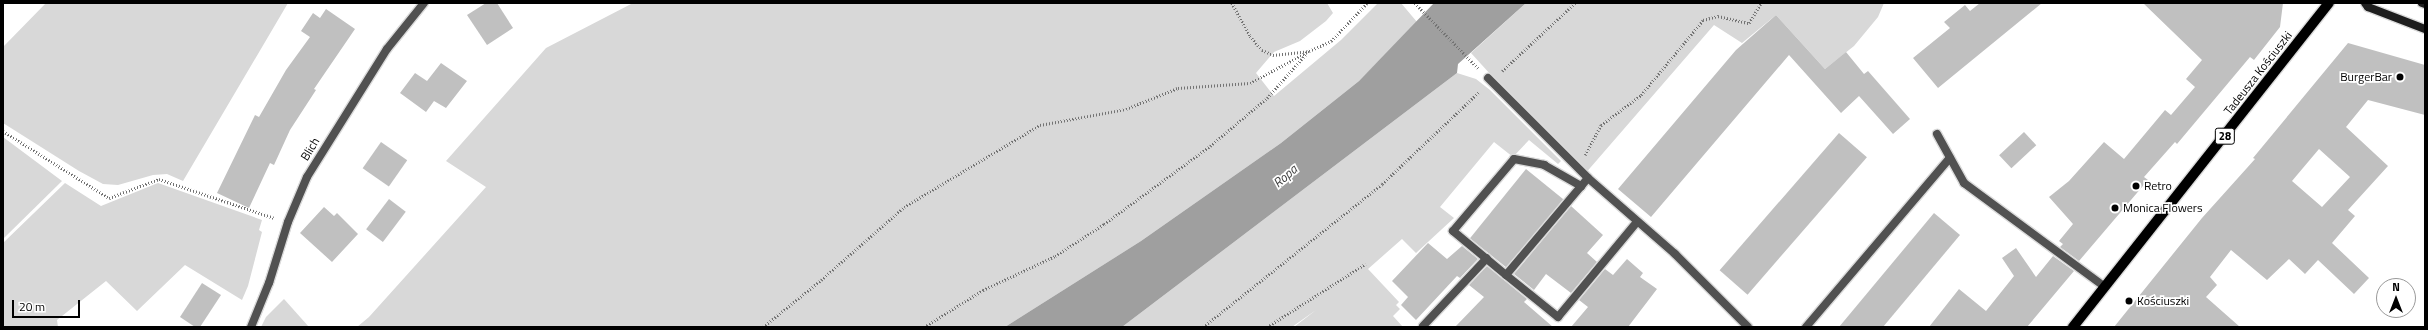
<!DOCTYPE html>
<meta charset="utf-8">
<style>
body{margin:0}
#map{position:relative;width:2428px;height:330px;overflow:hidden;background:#fff;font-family:"Titillium Web",sans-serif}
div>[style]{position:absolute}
.green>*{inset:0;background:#d8d8d8}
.water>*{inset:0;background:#9f9f9f}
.building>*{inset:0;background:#c0c0c0;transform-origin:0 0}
.path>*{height:2.5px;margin-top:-1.25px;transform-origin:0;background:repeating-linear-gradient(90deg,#737373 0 1px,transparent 0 3px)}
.roads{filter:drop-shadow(1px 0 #dbdbdb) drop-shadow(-1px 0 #dbdbdb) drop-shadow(0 1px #dbdbdb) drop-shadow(0 -1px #dbdbdb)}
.lane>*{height:8px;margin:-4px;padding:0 4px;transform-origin:4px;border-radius:4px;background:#515151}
.street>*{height:8px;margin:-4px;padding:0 4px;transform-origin:4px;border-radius:4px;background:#515151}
.secondary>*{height:8px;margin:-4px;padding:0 4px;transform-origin:4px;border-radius:4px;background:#1e1e1e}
.primary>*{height:10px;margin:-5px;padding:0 5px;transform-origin:5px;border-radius:5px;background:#000}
.dots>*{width:11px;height:11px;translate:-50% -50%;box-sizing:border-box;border:2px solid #fff;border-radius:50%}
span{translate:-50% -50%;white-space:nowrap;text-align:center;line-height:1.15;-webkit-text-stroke:3.5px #fff;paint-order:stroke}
.shield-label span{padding:1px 3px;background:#fff;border:1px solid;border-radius:3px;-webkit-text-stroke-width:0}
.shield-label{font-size:11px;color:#000;font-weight:700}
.street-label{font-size:12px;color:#000}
.poi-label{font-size:12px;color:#000}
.right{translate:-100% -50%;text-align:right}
.left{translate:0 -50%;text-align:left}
.water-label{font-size:13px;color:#404040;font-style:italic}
.frame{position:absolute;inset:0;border:4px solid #000;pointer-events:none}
.north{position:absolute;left:2376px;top:278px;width:40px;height:40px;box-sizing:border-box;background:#fff;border:1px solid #999;border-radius:50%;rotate:0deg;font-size:11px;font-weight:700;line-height:16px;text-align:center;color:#000}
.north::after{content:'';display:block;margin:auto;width:14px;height:18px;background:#000;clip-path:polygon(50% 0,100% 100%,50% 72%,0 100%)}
.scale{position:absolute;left:12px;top:300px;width:68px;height:18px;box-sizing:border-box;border:2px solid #000;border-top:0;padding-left:5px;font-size:12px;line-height:14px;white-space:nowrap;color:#000;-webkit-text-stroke:3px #fff;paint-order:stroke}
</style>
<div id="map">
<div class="green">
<i style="clip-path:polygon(46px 3px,288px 3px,183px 181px,167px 174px,153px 175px,118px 185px,103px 184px,79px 171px,3px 123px,3px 47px)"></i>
<i style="clip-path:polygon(633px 3px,1327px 3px,1333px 13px,1326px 21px,1300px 41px,1274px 52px,1256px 73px,1274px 96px,1341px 40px,1378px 3px,1401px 3px,1417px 22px,1359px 81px,1281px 143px,1141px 241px,1005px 327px,357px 327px,369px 317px,486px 187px,446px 161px,546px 48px)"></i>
<i style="clip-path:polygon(1526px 3px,1884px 3px,1878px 17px,1854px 46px,1825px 69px,1776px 15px,1742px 43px,1714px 25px,1584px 175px,1491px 81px,1491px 75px,1471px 53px)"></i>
<i style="clip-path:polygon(1457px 73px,1476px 79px,1490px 90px,1561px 161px,1558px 164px,1529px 140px,1513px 157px,1494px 142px,1440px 207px,1454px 218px,1416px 253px,1402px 239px,1368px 269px,1399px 302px,1396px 305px,1400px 309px,1393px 316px,1403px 327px,1294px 327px,1316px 310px,1292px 327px,1122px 327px)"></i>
<i style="clip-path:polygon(3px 137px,62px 181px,3px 239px)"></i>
<i style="clip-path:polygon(65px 183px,101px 206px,158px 183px,262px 220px,259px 230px,262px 232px,248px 286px,242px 300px,185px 265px,137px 311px,106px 281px,57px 320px,58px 327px,3px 327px,3px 243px)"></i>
<i style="clip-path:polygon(284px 299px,309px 327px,261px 327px,266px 317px)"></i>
</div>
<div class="water">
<i style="clip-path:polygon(1434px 3px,1526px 3px,1458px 64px,1457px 73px,1122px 327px,1005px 327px,1141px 241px,1281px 143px,1359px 81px)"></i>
</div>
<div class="building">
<i style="clip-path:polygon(486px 3px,497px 3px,513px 28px,487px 45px,467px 15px)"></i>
<i style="clip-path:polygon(1980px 3px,2042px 3px,1938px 88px,1913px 58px,1950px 28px,1944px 22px,1965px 5px,1970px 11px)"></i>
<i style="clip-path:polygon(2143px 3px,2283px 3px,2280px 27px,2254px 60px,2250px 57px,2177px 144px,2175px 142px,2144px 177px,2148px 180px,2079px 261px,2060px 247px,2063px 244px,2059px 241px,2073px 224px,2049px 197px,2069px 181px,2104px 142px,2124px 159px,2165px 110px,2171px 115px,2195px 87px,2186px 79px,2202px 60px)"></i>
<i style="clip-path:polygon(326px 9px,355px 29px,314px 89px,316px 90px,290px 130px,274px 165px,270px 163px,249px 208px,217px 193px,255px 115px,259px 117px,286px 70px,310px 37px,301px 31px,313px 13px,320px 18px)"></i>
<i style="clip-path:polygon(1776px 15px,1825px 69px,1846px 52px,1864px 74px,1868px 71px,1910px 119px,1893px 134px,1859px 96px,1841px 113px,1789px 55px,1651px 217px,1618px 189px,1736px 50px)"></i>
<i style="clip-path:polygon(evenodd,2348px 43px,2425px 65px,2425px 115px,2368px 100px,2346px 127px,2388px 166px,2348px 210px,2355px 216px,2332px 243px,2369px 278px,2354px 294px,2318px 260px,2305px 274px,2289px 259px,2267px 280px,2231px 250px,2210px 277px,2217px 285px,2206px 297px,2240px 327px,2114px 327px,2202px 218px,2255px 159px,2253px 158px,2348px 43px,2319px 149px,2350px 177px,2322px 207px,2292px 181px,2319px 149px)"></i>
<i style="clip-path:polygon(441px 63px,467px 81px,446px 108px,434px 101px,426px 112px,400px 93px,415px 73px,427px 81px)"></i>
<i style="left:2024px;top:132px;width:18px;height:34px;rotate:47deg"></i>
<i style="left:1839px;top:133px;width:37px;height:182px;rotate:41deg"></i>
<i style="left:381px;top:142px;width:32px;height:32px;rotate:35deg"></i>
<i style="left:1526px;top:169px;width:48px;height:89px;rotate:39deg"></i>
<i style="left:389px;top:199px;width:21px;height:38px;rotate:37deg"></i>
<i style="clip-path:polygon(1571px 206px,1603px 235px,1587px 253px,1597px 262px,1571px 293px,1546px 274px,1534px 290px,1514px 274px)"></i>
<i style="clip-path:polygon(324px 207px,334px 216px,337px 213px,358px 234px,332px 262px,300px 233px)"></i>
<i style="clip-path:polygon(1934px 213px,1960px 235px,1883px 327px,1839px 327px)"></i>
<i style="clip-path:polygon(1428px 243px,1447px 259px,1462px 246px,1478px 259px,1460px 278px,1457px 276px,1416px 320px,1401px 305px,1408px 297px,1392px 281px)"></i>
<i style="clip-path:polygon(2016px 248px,2036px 277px,2053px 256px,2074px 271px,2027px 327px,1929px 327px,1959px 289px,1986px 311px,2014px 276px,2002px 258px)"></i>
<i style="clip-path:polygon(1627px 259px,1643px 273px,1640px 277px,1657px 289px,1628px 327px,1571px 327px,1588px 307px,1579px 300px,1605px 269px,1613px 275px)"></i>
<i style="clip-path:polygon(1487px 266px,1527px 299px,1524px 302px,1553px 327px,1455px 327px,1484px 297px,1469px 285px)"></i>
<i style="clip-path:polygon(202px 283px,221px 295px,200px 327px,195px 327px,180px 317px)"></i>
</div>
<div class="path">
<i style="left:1232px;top:3px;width:38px;rotate:61deg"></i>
<i style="left:1250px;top:36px;width:18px;rotate:49deg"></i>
<i style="left:1262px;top:50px;width:12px;rotate:24deg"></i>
<i style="left:1273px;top:55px;width:36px;rotate:-6deg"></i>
<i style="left:1309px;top:51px;width:24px;rotate:-24deg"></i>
<i style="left:1331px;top:41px;width:52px;rotate:-46.5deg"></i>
<i style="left:1415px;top:3px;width:91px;rotate:45.9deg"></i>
<i style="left:1502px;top:71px;width:100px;rotate:-43deg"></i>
<i style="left:3px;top:131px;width:125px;rotate:32.3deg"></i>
<i style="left:109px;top:198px;width:53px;rotate:-20.8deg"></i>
<i style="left:159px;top:179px;width:121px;rotate:18.7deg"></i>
<i style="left:1585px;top:155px;width:34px;rotate:-62deg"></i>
<i style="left:1601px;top:125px;width:50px;rotate:-36.9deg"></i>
<i style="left:1641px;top:95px;width:97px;rotate:-50.4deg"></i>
<i style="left:1703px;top:20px;width:16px;rotate:-15deg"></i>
<i style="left:1718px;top:16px;width:32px;rotate:13deg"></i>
<i style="left:1749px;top:23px;width:23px;rotate:-59deg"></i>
<i style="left:763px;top:327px;width:75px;rotate:-39deg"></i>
<i style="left:821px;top:280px;width:111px;rotate:-41.3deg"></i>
<i style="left:904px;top:207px;width:159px;rotate:-31.1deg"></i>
<i style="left:1040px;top:125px;width:87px;rotate:-10.5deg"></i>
<i style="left:1126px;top:109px;width:56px;rotate:-22deg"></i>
<i style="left:1178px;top:88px;width:72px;rotate:-4deg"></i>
<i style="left:1250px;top:83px;width:67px;rotate:-28.5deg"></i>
<i style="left:924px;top:327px;width:70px;rotate:-32.1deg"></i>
<i style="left:983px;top:290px;width:80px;rotate:-25.3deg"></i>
<i style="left:1055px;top:256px;width:59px;rotate:-33.1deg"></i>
<i style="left:1104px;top:224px;width:132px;rotate:-36.3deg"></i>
<i style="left:1210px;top:146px;width:75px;rotate:-40.1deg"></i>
<i style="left:1267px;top:98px;width:60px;rotate:-48.4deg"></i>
<i style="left:1203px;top:327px;width:229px;rotate:-38.6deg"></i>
<i style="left:1382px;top:184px;width:134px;rotate:-43.5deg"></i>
<i style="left:1267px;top:327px;width:117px;rotate:-32.7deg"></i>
</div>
<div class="roads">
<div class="lane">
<i style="left:1588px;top:178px;width:127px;rotate:130.2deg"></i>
<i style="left:1506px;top:275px;width:67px;rotate:38.9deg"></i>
<i style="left:1558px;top:317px;width:124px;rotate:-50.3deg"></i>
<i style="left:1506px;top:275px;width:69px;rotate:-140.3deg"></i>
<i style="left:1453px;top:231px;width:94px;rotate:-49.7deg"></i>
<i style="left:1514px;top:159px;width:31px;rotate:11deg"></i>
<i style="left:1544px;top:165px;width:43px;rotate:29.6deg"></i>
<i style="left:1423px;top:326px;width:93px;rotate:-46.7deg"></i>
</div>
<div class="street">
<i style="left:1488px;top:78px;width:141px;rotate:45deg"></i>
<i style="left:1588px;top:178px;width:116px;rotate:41.1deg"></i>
<i style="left:1675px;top:254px;width:103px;rotate:45deg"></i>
<i style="left:1937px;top:134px;width:56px;rotate:61.1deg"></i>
<i style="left:1964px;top:183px;width:175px;rotate:36.4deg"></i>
<i style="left:251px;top:327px;width:48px;rotate:-67.8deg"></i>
<i style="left:269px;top:283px;width:64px;rotate:-72.7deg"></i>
<i style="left:288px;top:222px;width:49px;rotate:-67.1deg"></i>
<i style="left:307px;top:177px;width:151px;rotate:-58deg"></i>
<i style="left:387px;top:49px;width:59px;rotate:-51.2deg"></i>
<i style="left:1806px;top:327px;width:222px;rotate:-49.6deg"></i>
</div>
<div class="secondary">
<i style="left:2365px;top:3px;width:5px;rotate:53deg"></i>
<i style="left:2368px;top:7px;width:61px;rotate:21.1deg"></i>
<i style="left:2422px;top:3px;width:3px;rotate:18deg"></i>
</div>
<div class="primary">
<i style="left:2073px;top:327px;width:413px;rotate:-51.7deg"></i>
</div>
</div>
<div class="dots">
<i style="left:2400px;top:77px;background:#000"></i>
<i style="left:2136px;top:186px;background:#000"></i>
<i style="left:2115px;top:208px;background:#000"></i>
<i style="left:2129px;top:301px;background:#000"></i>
</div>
<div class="shield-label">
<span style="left:2225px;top:136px">28</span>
</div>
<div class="street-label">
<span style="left:2258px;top:73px;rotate:-52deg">Tadeusza Kościuszki</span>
<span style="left:310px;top:149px;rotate:-59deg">Blich</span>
</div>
<div class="poi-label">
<span class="right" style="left:2392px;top:77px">BurgerBar</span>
<span class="left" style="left:2144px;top:186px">Retro</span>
<span class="left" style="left:2123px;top:208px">Monica Flowers</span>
<span class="left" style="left:2137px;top:301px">Kościuszki</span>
</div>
<div class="water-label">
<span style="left:1285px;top:176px;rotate:-41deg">Ropa</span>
</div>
<div class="frame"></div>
<div class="north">N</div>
<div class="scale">20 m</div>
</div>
